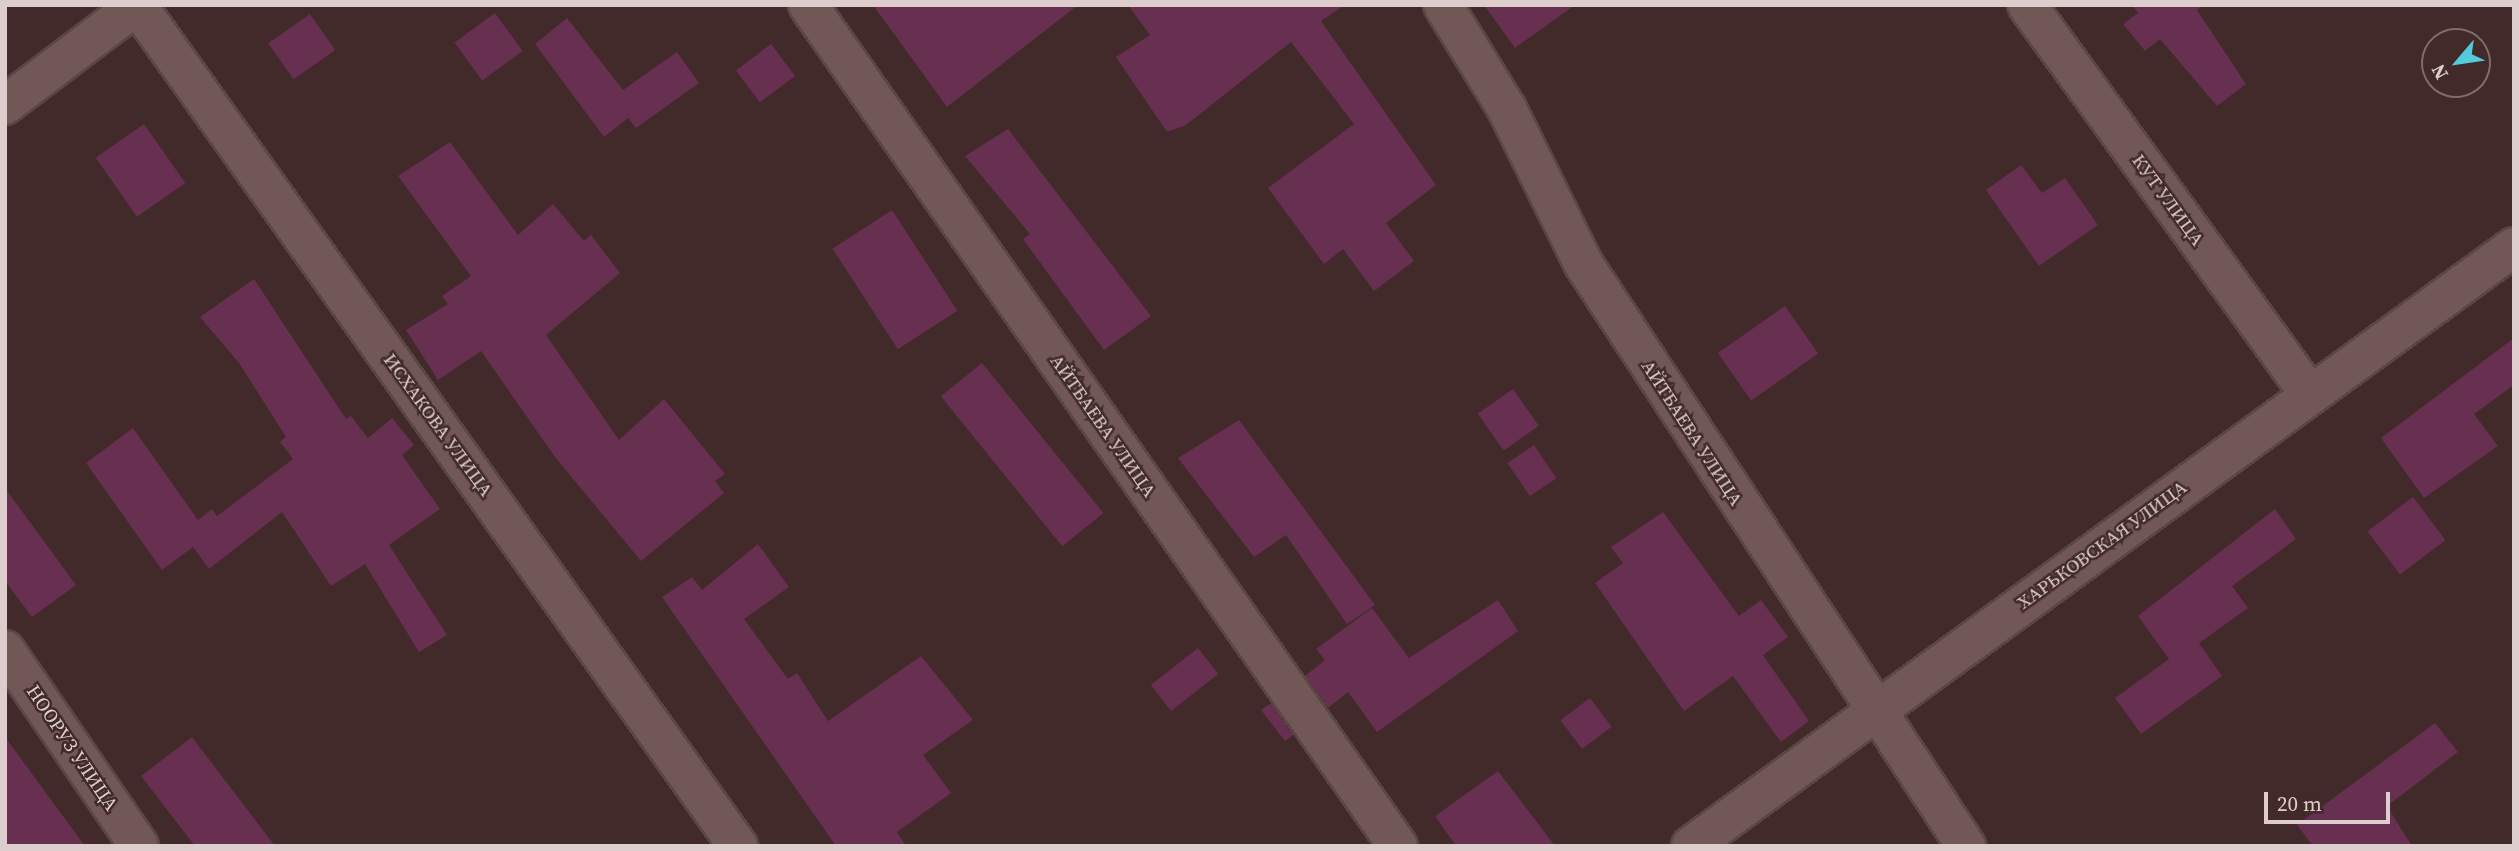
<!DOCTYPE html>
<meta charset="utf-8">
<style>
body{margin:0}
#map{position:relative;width:2519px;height:851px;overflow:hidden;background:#412a29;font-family:"Source Serif 4",serif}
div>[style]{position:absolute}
.building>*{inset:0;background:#672f50;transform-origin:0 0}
.roads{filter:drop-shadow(2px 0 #594746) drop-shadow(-2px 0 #594746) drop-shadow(0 2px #594746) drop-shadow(0 -2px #594746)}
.minor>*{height:38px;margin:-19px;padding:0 19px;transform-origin:19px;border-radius:19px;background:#715857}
span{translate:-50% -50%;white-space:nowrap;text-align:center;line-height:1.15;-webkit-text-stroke:5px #412a29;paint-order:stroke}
.street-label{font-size:19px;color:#ddcecd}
.frame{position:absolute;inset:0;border:7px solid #ddcecd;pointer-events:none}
.north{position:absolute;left:2421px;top:28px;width:70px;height:70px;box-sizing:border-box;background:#412a29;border:2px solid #7f6c6b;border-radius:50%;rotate:241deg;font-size:19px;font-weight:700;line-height:28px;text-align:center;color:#ddcecd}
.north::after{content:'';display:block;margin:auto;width:24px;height:32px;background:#53cbdb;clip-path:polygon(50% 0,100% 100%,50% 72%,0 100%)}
.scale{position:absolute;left:2264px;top:792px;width:126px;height:32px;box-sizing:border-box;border:4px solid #ddcecd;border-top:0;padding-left:9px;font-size:21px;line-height:24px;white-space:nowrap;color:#ddcecd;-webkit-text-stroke:5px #412a29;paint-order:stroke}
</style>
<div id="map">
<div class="building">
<i style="clip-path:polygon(873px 5px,1078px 5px,947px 107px)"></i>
<i style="clip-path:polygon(1128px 5px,1345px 5px,1321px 21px,1436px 185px,1386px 223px,1414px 261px,1374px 291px,1343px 249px,1324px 264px,1268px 188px,1354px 124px,1291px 42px,1186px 125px,1167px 132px,1116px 57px,1150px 35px)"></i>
<i style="clip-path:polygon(1484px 5px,1575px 5px,1515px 48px)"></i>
<i style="clip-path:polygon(2132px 5px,2203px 5px,2197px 10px,2246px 84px,2217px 106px,2160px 39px,2145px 51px,2123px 24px,2138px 13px)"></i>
<i style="left:495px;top:13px;width:47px;height:50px;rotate:54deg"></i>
<i style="left:310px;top:14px;width:44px;height:51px;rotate:55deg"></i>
<i style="clip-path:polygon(567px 18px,623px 90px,677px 52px,699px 83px,636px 128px,628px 118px,604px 137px,535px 44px)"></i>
<i style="left:771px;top:44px;width:40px;height:44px;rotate:53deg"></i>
<i style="left:144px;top:124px;width:72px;height:59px;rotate:55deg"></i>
<i style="clip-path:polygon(1008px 129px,1151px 316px,1104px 350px,1023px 239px,1030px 234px,965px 156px)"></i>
<i style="clip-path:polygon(450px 142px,518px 235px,553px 204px,584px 241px,591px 235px,620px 273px,546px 335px,619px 440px,664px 399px,725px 474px,715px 481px,724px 493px,641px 561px,555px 457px,481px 351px,438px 380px,406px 330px,448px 304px,442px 296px,471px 276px,398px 176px)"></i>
<i style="clip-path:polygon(2021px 165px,2042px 193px,2065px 178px,2098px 225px,2039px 266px,1986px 190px)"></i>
<i style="left:892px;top:210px;width:120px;height:71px;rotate:57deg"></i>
<i style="clip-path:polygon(254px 279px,346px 419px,351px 416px,368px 438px,392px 418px,414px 445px,402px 455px,440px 509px,389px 545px,447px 635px,419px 652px,365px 564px,331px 586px,282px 512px,209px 569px,193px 547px,162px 570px,86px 463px,133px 428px,198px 520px,212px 509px,217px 516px,293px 459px,280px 442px,286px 437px,239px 363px,200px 317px)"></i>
<i style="left:1785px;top:306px;width:58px;height:82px;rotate:55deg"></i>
<i style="clip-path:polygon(2514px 338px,2514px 385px,2474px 414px,2498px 446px,2424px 498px,2381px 438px)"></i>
<i style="left:982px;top:363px;width:193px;height:53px;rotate:51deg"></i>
<i style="left:1513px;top:389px;width:45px;height:43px;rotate:55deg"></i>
<i style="clip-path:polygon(1239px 420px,1375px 605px,1347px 624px,1286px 535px,1254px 557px,1178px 458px)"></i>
<i style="left:1534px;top:445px;width:40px;height:32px;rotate:56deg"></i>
<i style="clip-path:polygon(5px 488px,76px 585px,32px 617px,5px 581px)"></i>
<i style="left:2413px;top:497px;width:54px;height:57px;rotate:53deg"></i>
<i style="clip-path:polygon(2275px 509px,2296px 539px,2232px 586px,2248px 608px,2199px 643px,2222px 676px,2141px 734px,2115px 698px,2169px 659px,2138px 616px)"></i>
<i style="clip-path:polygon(1663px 512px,1739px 616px,1761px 600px,1788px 637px,1763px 655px,1809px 721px,1781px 742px,1733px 676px,1684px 711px,1595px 583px,1623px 563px,1611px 547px)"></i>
<i style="clip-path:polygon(758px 544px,789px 587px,744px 619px,788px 679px,797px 673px,828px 721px,921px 656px,973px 720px,923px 755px,951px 793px,897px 832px,906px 846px,836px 846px,662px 597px,692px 577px,702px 590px)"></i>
<i style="clip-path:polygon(1498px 600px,1518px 631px,1377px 732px,1348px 692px,1328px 708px,1305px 676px,1325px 660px,1316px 649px,1372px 608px,1409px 658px)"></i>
<i style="left:1198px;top:648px;width:33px;height:60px;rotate:52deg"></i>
<i style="left:1590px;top:698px;width:36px;height:37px;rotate:53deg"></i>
<i style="clip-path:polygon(1271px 703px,1293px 735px,1285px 741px,1261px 710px)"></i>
<i style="clip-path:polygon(2435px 723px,2458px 752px,2387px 806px,2412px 846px,2313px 846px,2297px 825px)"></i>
<i style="clip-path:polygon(5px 737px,85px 846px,5px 846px)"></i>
<i style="clip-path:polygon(192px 737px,275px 846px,195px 846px,141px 776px)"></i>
<i style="clip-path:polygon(1498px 771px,1555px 846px,1456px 846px,1435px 816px)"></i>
</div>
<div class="roads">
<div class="minor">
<i style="left:137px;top:5px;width:1034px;rotate:54.45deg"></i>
<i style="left:808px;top:5px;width:1027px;rotate:54.95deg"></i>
<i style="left:1443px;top:5px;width:122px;rotate:58.4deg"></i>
<i style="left:1507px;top:109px;width:172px;rotate:63.7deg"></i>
<i style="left:1583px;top:263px;width:698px;rotate:56.7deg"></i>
<i style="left:2027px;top:5px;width:481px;rotate:54deg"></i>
<i style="left:5px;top:105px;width:166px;rotate:-37.1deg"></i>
<i style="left:5px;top:650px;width:237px;rotate:55.6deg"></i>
<i style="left:1691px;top:846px;width:1018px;rotate:-36.05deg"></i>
</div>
</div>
<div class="street-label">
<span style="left:2168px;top:200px;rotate:54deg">КУТ УЛИЦА</span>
<span style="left:438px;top:425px;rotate:54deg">ИСХАКОВА УЛИЦА</span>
<span style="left:1103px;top:426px;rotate:55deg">АЙТБАЕВА УЛИЦА</span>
<span style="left:1692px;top:433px;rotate:57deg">АЙТБАЕВА УЛИЦА</span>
<span style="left:2102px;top:545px;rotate:-36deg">ХАРЬКОВСКАЯ УЛИЦА</span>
<span style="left:72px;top:748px;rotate:56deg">НООРУЗ УЛИЦА</span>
</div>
<div class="frame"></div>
<div class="north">N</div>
<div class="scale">20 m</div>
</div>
